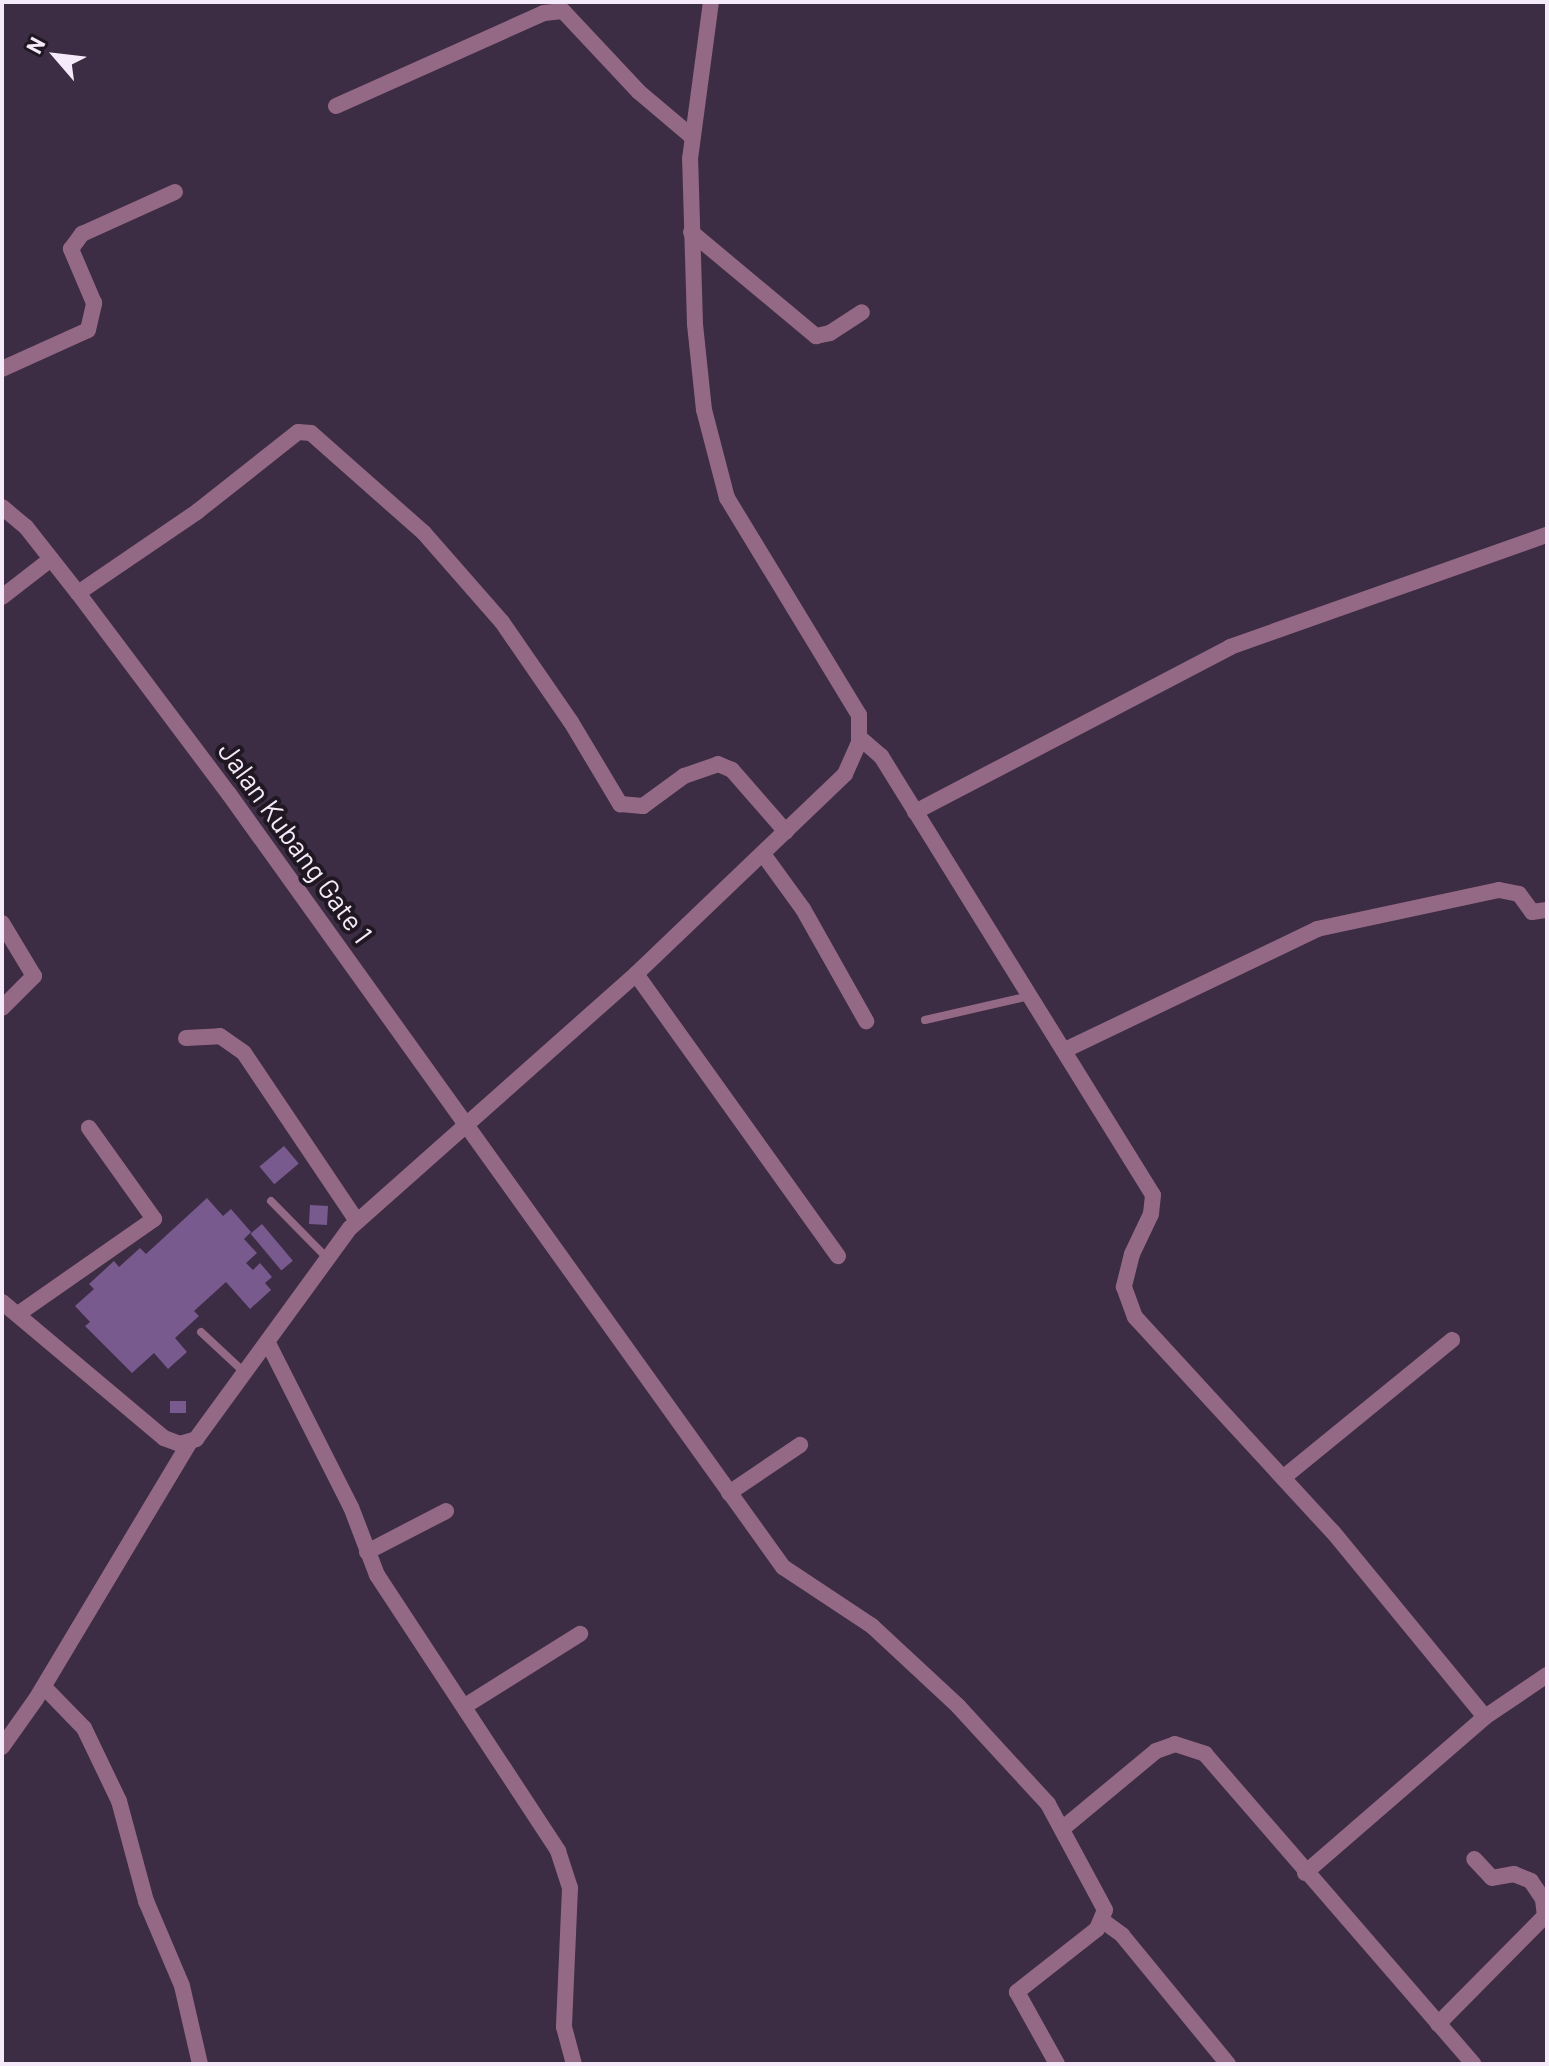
<!DOCTYPE html>
<style>
body{margin:0}
#map{position:relative;width:1549px;height:2066px;overflow:hidden;background:#3c2c44;font-family:Barlow,sans-serif}
div>[style]{position:absolute}
.building>*{inset:0;background:#785a8f;transform-origin:0 0}
.service>*{height:8px;margin:-4px;padding:0 4px;transform-origin:4px;border-radius:4px;background:#946985}
.minor>*{height:16px;margin:-8px;padding:0 8px;transform-origin:8px;border-radius:8px;background:#946985}
.tertiary>*{height:16px;margin:-8px;padding:0 8px;transform-origin:8px;border-radius:8px;background:#946985}
span{translate:-50% -50%;white-space:nowrap;text-align:center;line-height:1.15;-webkit-text-stroke:8px #1f1823;paint-order:stroke}
.street-label{font-size:28px;color:#f4eaf9}
.frame{position:absolute;inset:0;border:4px solid #f4eaf9;pointer-events:none}
.north{position:absolute;left:16px;top:16px;width:80px;height:80px;-webkit-text-stroke:6px #1f1823;paint-order:stroke;rotate:298deg;font-size:22px;font-weight:700;line-height:32px;text-align:center;color:#f4eaf9}
.north::after{content:'';display:block;margin:auto;width:28px;height:36px;background:#f4eaf9;clip-path:polygon(50% 0,100% 100%,50% 72%,0 100%)}
</style>
<div id="map">
<div class="building">
<i style="left:284px;top:1146px;width:23px;height:32px;rotate:50deg"></i>
<i style="clip-path:polygon(207px 1198px,223px 1216px,231px 1209px,251px 1232px,244px 1239px,257px 1253px,246px 1263px,253px 1270px,260px 1263px,272px 1277px,265px 1283px,271px 1290px,250px 1309px,226px 1282px,194px 1311px,199px 1316px,175px 1338px,187px 1352px,168px 1369px,154px 1353px,132px 1373px,85px 1326px,90px 1322px,75px 1306px,94px 1289px,89px 1284px,114px 1261px,119px 1267px,140px 1248px,146px 1254px)"></i>
<i style="left:310px;top:1205px;width:18px;height:19px;rotate:3deg"></i>
<i style="left:262px;top:1224px;width:48px;height:15px;rotate:50deg"></i>
<i style="left:170px;top:1401px;width:16px;height:12px"></i>
</div>
<div class="service">
<i style="left:925px;top:1020px;width:108px;rotate:-12.9deg"></i>
<i style="left:271px;top:1201px;width:80px;rotate:45.5deg"></i>
<i style="left:201px;top:1332px;width:60px;rotate:43deg"></i>
</div>
<div class="minor">
<i style="left:336px;top:106px;width:228px;rotate:-24.1deg"></i>
<i style="left:544px;top:13px;width:19px;rotate:-6deg"></i>
<i style="left:563px;top:11px;width:111px;rotate:46.8deg"></i>
<i style="left:639px;top:92px;width:68px;rotate:40.2deg"></i>
<i style="left:691px;top:232px;width:163px;rotate:39.8deg"></i>
<i style="left:816px;top:336px;width:14px;rotate:-12deg"></i>
<i style="left:830px;top:333px;width:38px;rotate:-33deg"></i>
<i style="left:2px;top:369px;width:94px;rotate:-24.4deg"></i>
<i style="left:88px;top:330px;width:28px;rotate:-77deg"></i>
<i style="left:94px;top:303px;width:59px;rotate:-113.1deg"></i>
<i style="left:71px;top:249px;width:19px;rotate:-54deg"></i>
<i style="left:82px;top:234px;width:102px;rotate:-24.3deg"></i>
<i style="left:2px;top:507px;width:31px;rotate:40deg"></i>
<i style="left:26px;top:527px;width:84px;rotate:51.8deg"></i>
<i style="left:78px;top:593px;width:251px;rotate:53.1deg"></i>
<i style="left:229px;top:794px;width:951px;rotate:54.37deg"></i>
<i style="left:783px;top:1567px;width:107px;rotate:33.5deg"></i>
<i style="left:872px;top:1626px;width:117px;rotate:42.9deg"></i>
<i style="left:958px;top:1706px;width:133px;rotate:47.4deg"></i>
<i style="left:1048px;top:1804px;width:120px;rotate:61.7deg"></i>
<i style="left:1105px;top:1910px;width:21px;rotate:113deg"></i>
<i style="left:1097px;top:1929px;width:102px;rotate:141.8deg"></i>
<i style="left:1017px;top:1992px;width:82px;rotate:60.9deg"></i>
<i style="left:78px;top:593px;width:145px;rotate:-34.3deg"></i>
<i style="left:198px;top:511px;width:127px;rotate:-38.3deg"></i>
<i style="left:298px;top:432px;width:13px;rotate:4deg"></i>
<i style="left:311px;top:433px;width:151px;rotate:41.5deg"></i>
<i style="left:424px;top:533px;width:118px;rotate:48.8deg"></i>
<i style="left:502px;top:622px;width:121px;rotate:55.4deg"></i>
<i style="left:571px;top:722px;width:96px;rotate:59.1deg"></i>
<i style="left:620px;top:804px;width:23px;rotate:5deg"></i>
<i style="left:643px;top:806px;width:51px;rotate:-36.2deg"></i>
<i style="left:684px;top:776px;width:36px;rotate:-19deg"></i>
<i style="left:718px;top:764px;width:15px;rotate:23deg"></i>
<i style="left:732px;top:770px;width:82px;rotate:48.9deg"></i>
<i style="left:2px;top:597px;width:62px;rotate:-37.8deg"></i>
<i style="left:860px;top:738px;width:28px;rotate:41deg"></i>
<i style="left:881px;top:756px;width:516px;rotate:58.22deg"></i>
<i style="left:1153px;top:1195px;width:19px;rotate:96deg"></i>
<i style="left:1151px;top:1214px;width:44px;rotate:115.4deg"></i>
<i style="left:1132px;top:1254px;width:34px;rotate:104deg"></i>
<i style="left:1124px;top:1287px;width:32px;rotate:70deg"></i>
<i style="left:1135px;top:1317px;width:292px;rotate:47.4deg"></i>
<i style="left:1333px;top:1532px;width:239px;rotate:50.6deg"></i>
<i style="left:915px;top:812px;width:356px;rotate:-27.6deg"></i>
<i style="left:1230px;top:647px;width:336px;rotate:-19.5deg"></i>
<i style="left:763px;top:854px;width:68px;rotate:54deg"></i>
<i style="left:803px;top:909px;width:129px;rotate:60.6deg"></i>
<i style="left:2px;top:923px;width:62px;rotate:58.9deg"></i>
<i style="left:34px;top:976px;width:45px;rotate:135deg"></i>
<i style="left:636px;top:974px;width:347px;rotate:54.4deg"></i>
<i style="left:186px;top:1038px;width:34px;rotate:-3deg"></i>
<i style="left:220px;top:1036px;width:29px;rotate:35deg"></i>
<i style="left:244px;top:1053px;width:202px;rotate:56.1deg"></i>
<i style="left:1065px;top:1050px;width:280px;rotate:-25.6deg"></i>
<i style="left:1317px;top:929px;width:186px;rotate:-12.1deg"></i>
<i style="left:1499px;top:890px;width:20px;rotate:11deg"></i>
<i style="left:1519px;top:894px;width:22px;rotate:54deg"></i>
<i style="left:1532px;top:912px;width:15px;rotate:-8deg"></i>
<i style="left:18px;top:1314px;width:166px;rotate:-34.9deg"></i>
<i style="left:154px;top:1219px;width:112px;rotate:-125.5deg"></i>
<i style="left:268px;top:1343px;width:184px;rotate:63.2deg"></i>
<i style="left:351px;top:1507px;width:73px;rotate:69.1deg"></i>
<i style="left:377px;top:1575px;width:330px;rotate:56.7deg"></i>
<i style="left:558px;top:1851px;width:39px;rotate:72deg"></i>
<i style="left:570px;top:1888px;width:139px;rotate:92.5deg"></i>
<i style="left:564px;top:2027px;width:38px;rotate:75deg"></i>
<i style="left:1284px;top:1477px;width:217px;rotate:-39.2deg"></i>
<i style="left:729px;top:1493px;width:86px;rotate:-34.1deg"></i>
<i style="left:367px;top:1552px;width:89px;rotate:-27.4deg"></i>
<i style="left:44px;top:1687px;width:57px;rotate:45.7deg"></i>
<i style="left:84px;top:1728px;width:81px;rotate:64.4deg"></i>
<i style="left:119px;top:1801px;width:104px;rotate:74.9deg"></i>
<i style="left:146px;top:1901px;width:92px;rotate:67deg"></i>
<i style="left:182px;top:1986px;width:80px;rotate:77deg"></i>
<i style="left:465px;top:1706px;width:136px;rotate:-32.1deg"></i>
<i style="left:2px;top:1747px;width:59px;rotate:-54.7deg"></i>
<i style="left:36px;top:1699px;width:300px;rotate:-59.1deg"></i>
<i style="left:1062px;top:1829px;width:122px;rotate:-39.7deg"></i>
<i style="left:1156px;top:1751px;width:20px;rotate:-20deg"></i>
<i style="left:1175px;top:1744px;width:32px;rotate:18deg"></i>
<i style="left:1205px;top:1754px;width:410px;rotate:49.1deg"></i>
<i style="left:1305px;top:1873px;width:238px;rotate:-40.9deg"></i>
<i style="left:1485px;top:1717px;width:75px;rotate:-34.1deg"></i>
<i style="left:1103px;top:1921px;width:24px;rotate:36deg"></i>
<i style="left:1122px;top:1935px;width:167px;rotate:50.6deg"></i>
<i style="left:1438px;top:2024px;width:152px;rotate:-45.3deg"></i>
<i style="left:1545px;top:1916px;width:17px;rotate:-97deg"></i>
<i style="left:1543px;top:1899px;width:22px;rotate:-124deg"></i>
<i style="left:1531px;top:1881px;width:18px;rotate:-158deg"></i>
<i style="left:1514px;top:1874px;width:22px;rotate:170deg"></i>
<i style="left:1492px;top:1878px;width:26px;rotate:-133deg"></i>
</div>
<div class="tertiary">
<i style="left:2px;top:1302px;width:212px;rotate:40deg"></i>
<i style="left:164px;top:1438px;width:17px;rotate:21deg"></i>
<i style="left:180px;top:1444px;width:17px;rotate:-17deg"></i>
<i style="left:196px;top:1439px;width:261px;rotate:-53.9deg"></i>
<i style="left:350px;top:1228px;width:383px;rotate:-41.6deg"></i>
<i style="left:636px;top:974px;width:289px;rotate:-43.7deg"></i>
<i style="left:845px;top:774px;width:35px;rotate:-66deg"></i>
<i style="left:859px;top:742px;width:27px;rotate:-90deg"></i>
<i style="left:859px;top:715px;width:254px;rotate:-121.3deg"></i>
<i style="left:727px;top:498px;width:91px;rotate:-104.6deg"></i>
<i style="left:704px;top:410px;width:86px;rotate:-96deg"></i>
<i style="left:695px;top:324px;width:165px;rotate:-91.7deg"></i>
<i style="left:690px;top:159px;width:158px;rotate:-82.4deg"></i>
</div>
<div class="street-label">
<span style="left:296px;top:842px;rotate:54deg">Jalan Kubang Gate 1</span>
</div>
<div class="frame"></div>
<div class="north">N</div>
</div>
